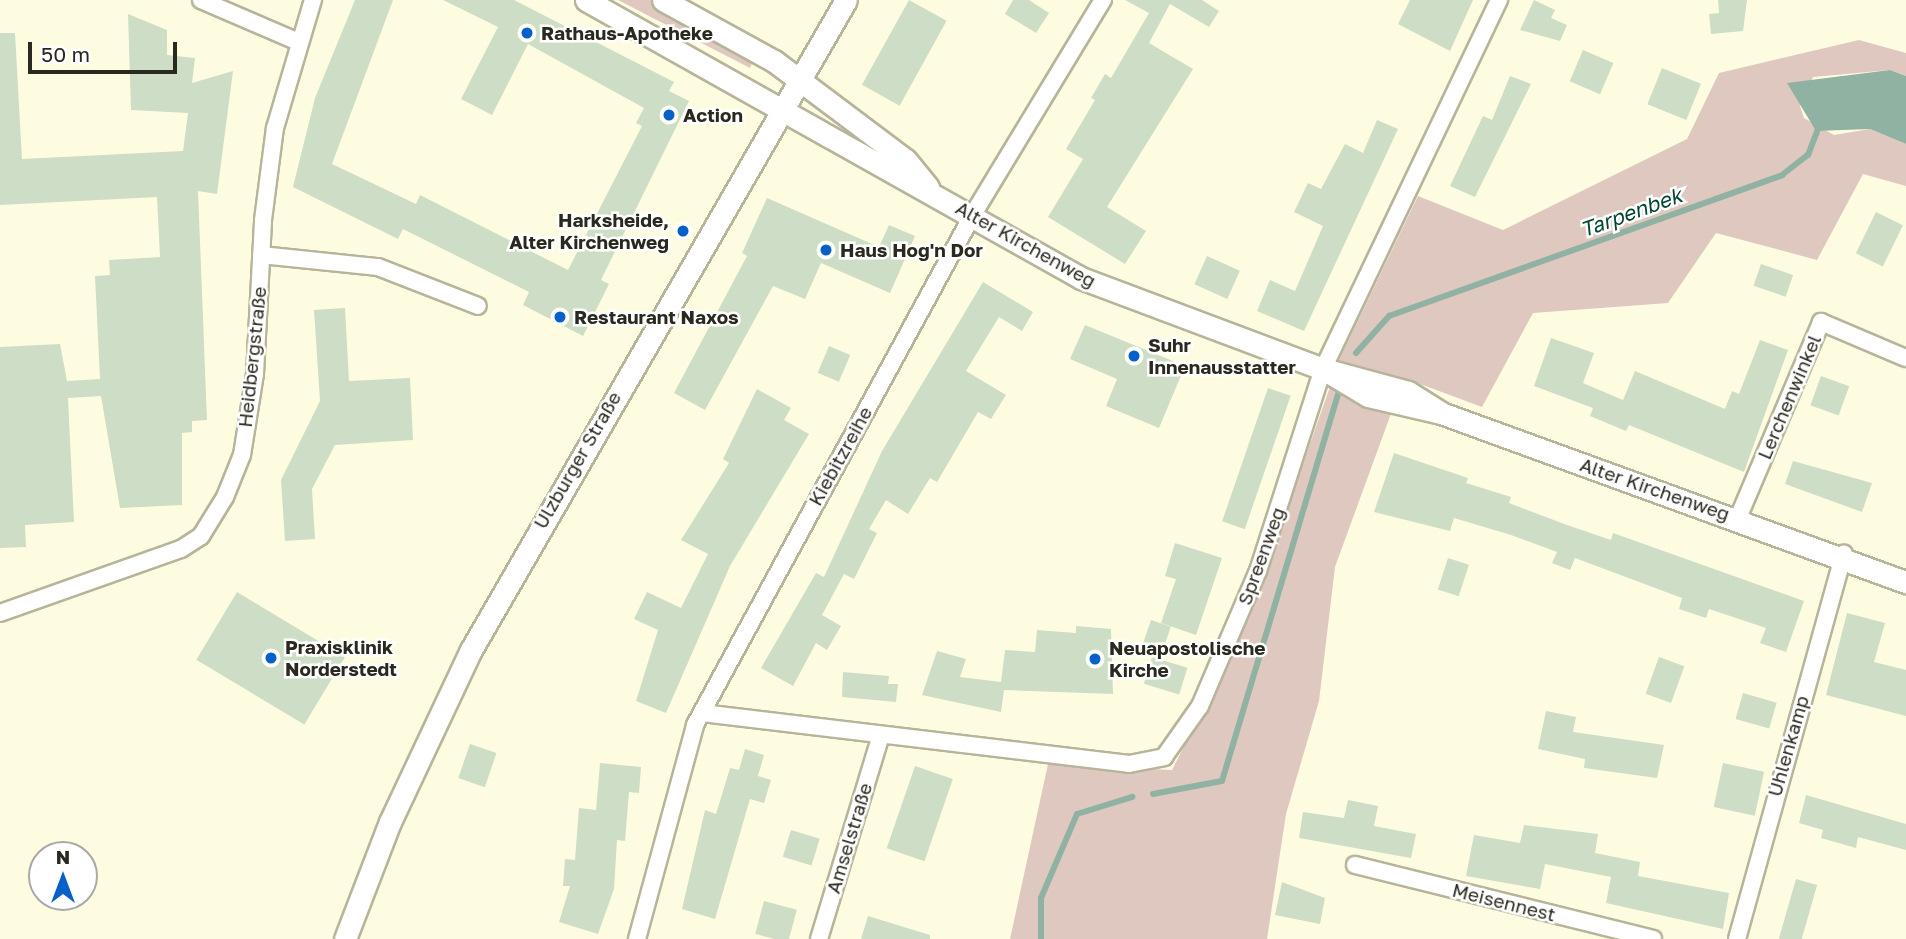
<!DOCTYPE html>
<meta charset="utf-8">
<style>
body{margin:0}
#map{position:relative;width:1906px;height:939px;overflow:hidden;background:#fefce0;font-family:"Golos Text",sans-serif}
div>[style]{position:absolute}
.green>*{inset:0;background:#dfc8c0}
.water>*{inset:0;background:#90b2a2}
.stream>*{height:6px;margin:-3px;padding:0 3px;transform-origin:3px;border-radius:3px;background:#90b2a2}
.building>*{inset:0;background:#ceddc5;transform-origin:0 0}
.roads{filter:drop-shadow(2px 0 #b7b49a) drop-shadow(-2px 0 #b7b49a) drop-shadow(0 2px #b7b49a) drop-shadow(0 -2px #b7b49a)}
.minor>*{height:16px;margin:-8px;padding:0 8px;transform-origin:8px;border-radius:8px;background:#fff}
.secondary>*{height:21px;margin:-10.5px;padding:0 10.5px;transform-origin:10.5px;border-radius:10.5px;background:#fff}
.dots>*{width:19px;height:19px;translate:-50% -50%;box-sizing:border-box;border:4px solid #fff;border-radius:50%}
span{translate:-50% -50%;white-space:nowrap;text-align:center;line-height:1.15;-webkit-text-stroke:5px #fff;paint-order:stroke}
.poi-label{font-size:19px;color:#2a291f;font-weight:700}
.left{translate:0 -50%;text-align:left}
.right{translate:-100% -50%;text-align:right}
.street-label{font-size:19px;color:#2a291f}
.water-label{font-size:21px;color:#004630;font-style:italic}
.north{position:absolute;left:28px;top:841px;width:70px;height:70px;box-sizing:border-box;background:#fff;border:2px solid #aaa9a5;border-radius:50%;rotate:0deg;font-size:19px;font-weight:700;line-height:28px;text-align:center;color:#2a291f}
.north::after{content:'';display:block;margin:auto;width:24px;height:32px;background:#0560c9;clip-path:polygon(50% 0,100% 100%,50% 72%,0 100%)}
.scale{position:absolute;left:28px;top:42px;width:149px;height:32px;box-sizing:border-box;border:4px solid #2a291f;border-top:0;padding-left:9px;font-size:21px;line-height:24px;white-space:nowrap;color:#2a291f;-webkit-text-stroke:5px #fff;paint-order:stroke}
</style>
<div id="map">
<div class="green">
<i style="clip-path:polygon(618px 0,652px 0,756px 54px,750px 68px)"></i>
<i style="clip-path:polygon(1859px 40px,1906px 53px,1906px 76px,1890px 70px,1813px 77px,1800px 106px,1804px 118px,1834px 135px,1870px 129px,1906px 144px,1906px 186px,1863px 174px,1817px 260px,1716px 233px,1668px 303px,1533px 313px,1482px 407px,1404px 378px,1335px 567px,1319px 701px,1286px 814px,1267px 939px,1010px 939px,1048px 764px,1172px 770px,1249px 619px,1340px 358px,1418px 196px,1503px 230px,1687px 139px,1719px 73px)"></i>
</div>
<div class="water">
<i style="clip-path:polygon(1890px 70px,1906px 76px,1906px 144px,1870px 129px,1816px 131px,1787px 83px)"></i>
</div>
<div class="stream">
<i style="left:1356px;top:353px;width:50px;rotate:-48.3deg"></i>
<i style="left:1389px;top:316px;width:418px;rotate:-19.7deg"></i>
<i style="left:1782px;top:175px;width:33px;rotate:-38deg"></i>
<i style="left:1808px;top:155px;width:31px;rotate:-69deg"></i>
<i style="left:1153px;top:794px;width:70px;rotate:-10.7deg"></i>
<i style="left:1222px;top:781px;width:404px;rotate:-73.3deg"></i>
<i style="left:1041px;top:939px;width:41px;rotate:-90deg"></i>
<i style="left:1041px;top:898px;width:91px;rotate:-66.8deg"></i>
<i style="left:1077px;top:814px;width:58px;rotate:-17.2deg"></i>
</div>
<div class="building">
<i style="clip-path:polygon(355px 0,393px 0,332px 164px,416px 204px,420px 195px,568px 270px,642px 126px,636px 123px,644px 108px,528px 44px,492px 115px,461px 99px,498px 27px,443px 0,514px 0,674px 82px,669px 91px,689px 101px,601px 280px,609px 284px,583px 336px,523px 305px,529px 292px,403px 229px,398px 239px,293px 187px,315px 98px)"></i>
<i style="left:909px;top:0;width:43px;height:97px;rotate:29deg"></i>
<i style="clip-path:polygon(1013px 0,1029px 0,1049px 13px,1036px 33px,1005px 14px)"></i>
<i style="clip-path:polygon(1125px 0,1202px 0,1219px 11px,1209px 27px,1170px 4px,1149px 43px,1193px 69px,1107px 207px,1146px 231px,1125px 264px,1048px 217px,1083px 159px,1066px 149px,1095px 100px,1091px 98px,1105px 74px,1111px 78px,1149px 13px)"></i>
<i style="clip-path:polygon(1410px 0,1473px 0,1450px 51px,1398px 24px)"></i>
<i style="clip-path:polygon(1534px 0,1555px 10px,1551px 18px,1567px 25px,1560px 41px,1520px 30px)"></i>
<i style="clip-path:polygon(1718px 0,1747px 0,1743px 31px,1711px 34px,1709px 14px,1719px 13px)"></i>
<i style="clip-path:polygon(128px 14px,167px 30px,167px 55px,195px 58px,192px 83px,233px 71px,217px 194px,198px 191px,207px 420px,192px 421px,192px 432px,182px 433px,182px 505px,120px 508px,101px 396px,68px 398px,74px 522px,25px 525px,26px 547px,0 548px,0 347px,60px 344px,67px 381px,100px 379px,95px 276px,110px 275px,109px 260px,160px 257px,157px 197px,0 205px,0 33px,15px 33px,22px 159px,183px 151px,188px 113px,131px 110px)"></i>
<i style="left:1583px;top:50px;width:33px;height:34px;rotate:23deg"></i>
<i style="left:1662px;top:68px;width:42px;height:39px;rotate:22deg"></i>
<i style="clip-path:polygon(1510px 76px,1531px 84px,1475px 197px,1450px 186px,1483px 116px,1492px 120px)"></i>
<i style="clip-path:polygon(1377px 120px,1398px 129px,1304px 331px,1257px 311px,1270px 280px,1295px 291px,1323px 226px,1294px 212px,1308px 183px,1321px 189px,1345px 144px,1363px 153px)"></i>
<i style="clip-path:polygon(767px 198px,879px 247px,889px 225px,915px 236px,890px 293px,821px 263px,805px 299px,773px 286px,705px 410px,674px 393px,747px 256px,742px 253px)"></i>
<i style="left:1876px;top:212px;width:30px;height:46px;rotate:26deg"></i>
<i style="left:1207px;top:256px;width:36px;height:31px;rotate:24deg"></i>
<i style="left:1761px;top:264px;width:34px;height:23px;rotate:19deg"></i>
<i style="clip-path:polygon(983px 282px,1033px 312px,1022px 331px,999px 317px,966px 371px,1006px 395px,991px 419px,978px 412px,937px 482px,930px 478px,908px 514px,886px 500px,869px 529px,877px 533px,854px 579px,844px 574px,822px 615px,841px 626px,827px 650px,816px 643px,793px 686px,761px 668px,816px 573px,824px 577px,882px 451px)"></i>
<i style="clip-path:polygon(345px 308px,349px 381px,410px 378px,413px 440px,335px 445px,312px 489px,315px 539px,285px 541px,281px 480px,320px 401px,314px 310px)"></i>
<i style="clip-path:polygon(1085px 325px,1185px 366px,1159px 428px,1106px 406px,1117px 379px,1070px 359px)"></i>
<i style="clip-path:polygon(1551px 338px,1594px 353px,1583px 383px,1623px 400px,1635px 371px,1725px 409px,1732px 391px,1739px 394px,1760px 340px,1788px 350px,1744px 472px,1629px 425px,1626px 431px,1590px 416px,1593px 408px,1534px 386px)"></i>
<i style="left:829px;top:346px;width:23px;height:29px;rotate:23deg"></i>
<i style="left:1821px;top:376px;width:30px;height:31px;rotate:20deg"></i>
<i style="left:1268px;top:388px;width:24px;height:141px;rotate:19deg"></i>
<i style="clip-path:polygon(757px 389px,791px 408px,784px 420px,809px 434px,730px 566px,666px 713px,636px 701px,658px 630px,634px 619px,647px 592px,681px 608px,708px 554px,681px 540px,729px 463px,723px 459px)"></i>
<i style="clip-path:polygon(1394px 453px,1468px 478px,1466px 483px,1511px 497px,1509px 503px,1567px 525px,1611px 540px,1613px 533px,1804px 601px,1786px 652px,1760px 643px,1766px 628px,1709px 609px,1706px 618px,1679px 609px,1682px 598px,1575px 558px,1570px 570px,1552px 563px,1557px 552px,1511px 535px,1454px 518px,1450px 531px,1374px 512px)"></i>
<i style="clip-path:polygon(1793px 461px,1872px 483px,1862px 512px,1785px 484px)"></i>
<i style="clip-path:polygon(1175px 543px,1222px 558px,1196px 635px,1161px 623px,1176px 579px,1165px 576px)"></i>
<i style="left:1448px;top:558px;width:22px;height:33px;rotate:18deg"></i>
<i style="left:237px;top:592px;width:126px;height:79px;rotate:31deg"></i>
<i style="clip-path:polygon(1847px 613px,1885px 623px,1874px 662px,1906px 670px,1906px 716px,1826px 695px)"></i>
<i style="left:1151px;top:620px;width:21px;height:25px;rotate:19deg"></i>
<i style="clip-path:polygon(1076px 626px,1111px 629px,1113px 694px,1004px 690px,1001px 712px,922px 695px,937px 651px,966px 659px,960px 677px,1001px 682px,1005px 650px,1035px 652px,1037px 630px,1076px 633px)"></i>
<i style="left:1152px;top:657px;width:37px;height:28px;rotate:17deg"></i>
<i style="left:1659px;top:657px;width:27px;height:39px;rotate:20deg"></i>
<i style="clip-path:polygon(843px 672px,889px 676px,888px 684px,898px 684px,896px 702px,842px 697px)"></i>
<i style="left:1743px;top:693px;width:35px;height:27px;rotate:16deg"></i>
<i style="clip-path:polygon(1546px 711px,1576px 717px,1573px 732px,1664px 745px,1657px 778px,1584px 768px,1585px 759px,1538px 749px)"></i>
<i style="left:470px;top:744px;width:28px;height:36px;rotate:19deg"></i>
<i style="clip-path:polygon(745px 749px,764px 755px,758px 776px,771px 780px,764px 803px,750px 799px,715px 919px,682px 909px,705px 810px,716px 814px,730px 768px,739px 770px)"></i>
<i style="clip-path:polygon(600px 763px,641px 767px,639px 793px,629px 792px,625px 841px,617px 840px,614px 889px,598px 934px,559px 922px,570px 886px,563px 886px,565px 859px,575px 860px,579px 808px,596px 810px)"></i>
<i style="left:1723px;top:763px;width:42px;height:45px;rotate:12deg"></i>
<i style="left:915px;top:766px;width:40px;height:87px;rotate:19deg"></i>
<i style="clip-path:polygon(1806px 795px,1906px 824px,1906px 850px,1858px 837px,1856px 848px,1821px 838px,1823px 830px,1799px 823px)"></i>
<i style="clip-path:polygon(1348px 800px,1378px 806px,1374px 826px,1416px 834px,1411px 858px,1299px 838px,1303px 812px,1344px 818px)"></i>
<i style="clip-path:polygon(1524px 825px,1598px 834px,1595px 853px,1640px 862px,1638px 876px,1729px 893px,1723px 929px,1606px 903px,1611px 877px,1545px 864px,1540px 889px,1466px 876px,1474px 835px,1520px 843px)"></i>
<i style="left:791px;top:830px;width:30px;height:28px;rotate:17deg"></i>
<i style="left:1796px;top:879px;width:22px;height:62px;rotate:16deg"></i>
<i style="clip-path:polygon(1282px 882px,1325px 898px,1320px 924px,1275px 915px)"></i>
<i style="left:764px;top:901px;width:34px;height:34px;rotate:15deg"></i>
<i style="clip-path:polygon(868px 916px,930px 935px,930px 939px,861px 939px)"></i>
</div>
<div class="roads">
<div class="minor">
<i style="left:201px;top:0;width:103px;rotate:23.3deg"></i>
<i style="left:261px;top:255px;width:118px;rotate:5.9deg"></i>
<i style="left:378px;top:267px;width:107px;rotate:21.3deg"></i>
<i style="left:1738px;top:518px;width:213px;rotate:-67deg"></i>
<i style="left:1821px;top:322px;width:92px;rotate:23deg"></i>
<i style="left:0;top:613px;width:192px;rotate:-19.5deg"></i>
<i style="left:181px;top:549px;width:24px;rotate:-33deg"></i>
<i style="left:201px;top:536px;width:46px;rotate:-58.4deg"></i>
<i style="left:225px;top:497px;width:45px;rotate:-68deg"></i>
<i style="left:242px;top:455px;width:82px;rotate:-80.9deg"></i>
<i style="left:255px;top:374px;width:154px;rotate:-87deg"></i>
<i style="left:263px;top:220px;width:93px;rotate:-82.6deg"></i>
<i style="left:275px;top:128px;width:134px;rotate:-73.5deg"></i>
<i style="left:702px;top:713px;width:430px;rotate:6.8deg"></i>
<i style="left:1129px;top:764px;width:36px;rotate:-11deg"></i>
<i style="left:1164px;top:757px;width:62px;rotate:-54.8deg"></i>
<i style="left:1200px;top:706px;width:147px;rotate:-66.8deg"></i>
<i style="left:1258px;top:571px;width:212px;rotate:-72.2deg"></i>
<i style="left:1323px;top:369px;width:409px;rotate:-64.5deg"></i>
<i style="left:1355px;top:865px;width:307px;rotate:13.9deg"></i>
<i style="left:637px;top:939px;width:222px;rotate:-74.8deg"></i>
<i style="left:695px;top:725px;width:579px;rotate:-61.44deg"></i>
<i style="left:972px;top:216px;width:253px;rotate:-58.8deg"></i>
<i style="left:819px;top:939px;width:210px;rotate:-73.1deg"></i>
<i style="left:1737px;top:939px;width:400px;rotate:-74.5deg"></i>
</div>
<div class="secondary">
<i style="left:586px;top:0;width:568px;rotate:29.32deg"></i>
<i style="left:1081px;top:278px;width:259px;rotate:20.6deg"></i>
<i style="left:1323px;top:369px;width:88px;rotate:15.1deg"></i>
<i style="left:1408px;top:392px;width:39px;rotate:32deg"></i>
<i style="left:663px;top:0;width:127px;rotate:28.8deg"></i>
<i style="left:774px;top:61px;width:165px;rotate:36.9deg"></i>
<i style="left:906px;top:160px;width:35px;rotate:51deg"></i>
<i style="left:1323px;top:369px;width:52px;rotate:31deg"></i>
<i style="left:1368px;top:396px;width:75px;rotate:13.1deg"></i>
<i style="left:1441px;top:413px;width:495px;rotate:20deg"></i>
<i style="left:345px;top:939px;width:125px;rotate:-69deg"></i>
<i style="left:390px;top:822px;width:190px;rotate:-64.8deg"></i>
<i style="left:471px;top:650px;width:750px;rotate:-60.02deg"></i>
</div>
</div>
<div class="dots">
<i style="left:527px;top:33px;background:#0560c9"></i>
<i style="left:669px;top:115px;background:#0560c9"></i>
<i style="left:683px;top:231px;background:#0560c9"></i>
<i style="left:826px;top:250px;background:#0560c9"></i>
<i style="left:560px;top:317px;background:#0560c9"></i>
<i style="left:1134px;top:356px;background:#0560c9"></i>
<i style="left:271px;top:658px;background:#0560c9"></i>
<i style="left:1095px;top:659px;background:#0560c9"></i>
</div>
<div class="poi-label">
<span class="left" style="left:541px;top:33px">Rathaus-Apotheke</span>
<span class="left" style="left:683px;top:115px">Action</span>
<span class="right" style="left:669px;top:231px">Harksheide,<br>Alter Kirchenweg</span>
<span class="left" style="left:840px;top:250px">Haus Hog'n Dor</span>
<span class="left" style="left:574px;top:317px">Restaurant Naxos</span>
<span class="left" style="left:1148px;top:356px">Suhr<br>Innenausstatter</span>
<span class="left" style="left:285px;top:658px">Praxisklinik<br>Norderstedt</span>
<span class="left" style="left:1109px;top:659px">Neuapostolische<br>Kirche</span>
</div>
<div class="street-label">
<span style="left:1026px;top:244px;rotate:29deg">Alter Kirchenweg</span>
<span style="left:252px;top:357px;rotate:-84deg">Heidbergstraße</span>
<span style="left:1789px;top:397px;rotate:-67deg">Lerchenwinkel</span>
<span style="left:840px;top:456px;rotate:-61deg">Kiebitzreihe</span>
<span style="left:577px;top:460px;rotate:-60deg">Ulzburger Straße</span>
<span style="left:1655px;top:489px;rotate:19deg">Alter Kirchenweg</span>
<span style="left:1261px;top:556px;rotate:-70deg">Spreenweg</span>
<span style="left:1788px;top:746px;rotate:-74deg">Uhlenkamp</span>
<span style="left:849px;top:838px;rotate:-73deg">Amselstraße</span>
<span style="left:1504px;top:902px;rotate:14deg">Meisennest</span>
</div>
<div class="water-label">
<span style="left:1631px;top:212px;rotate:-20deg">Tarpenbek</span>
</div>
<div class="north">N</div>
<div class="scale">50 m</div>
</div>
